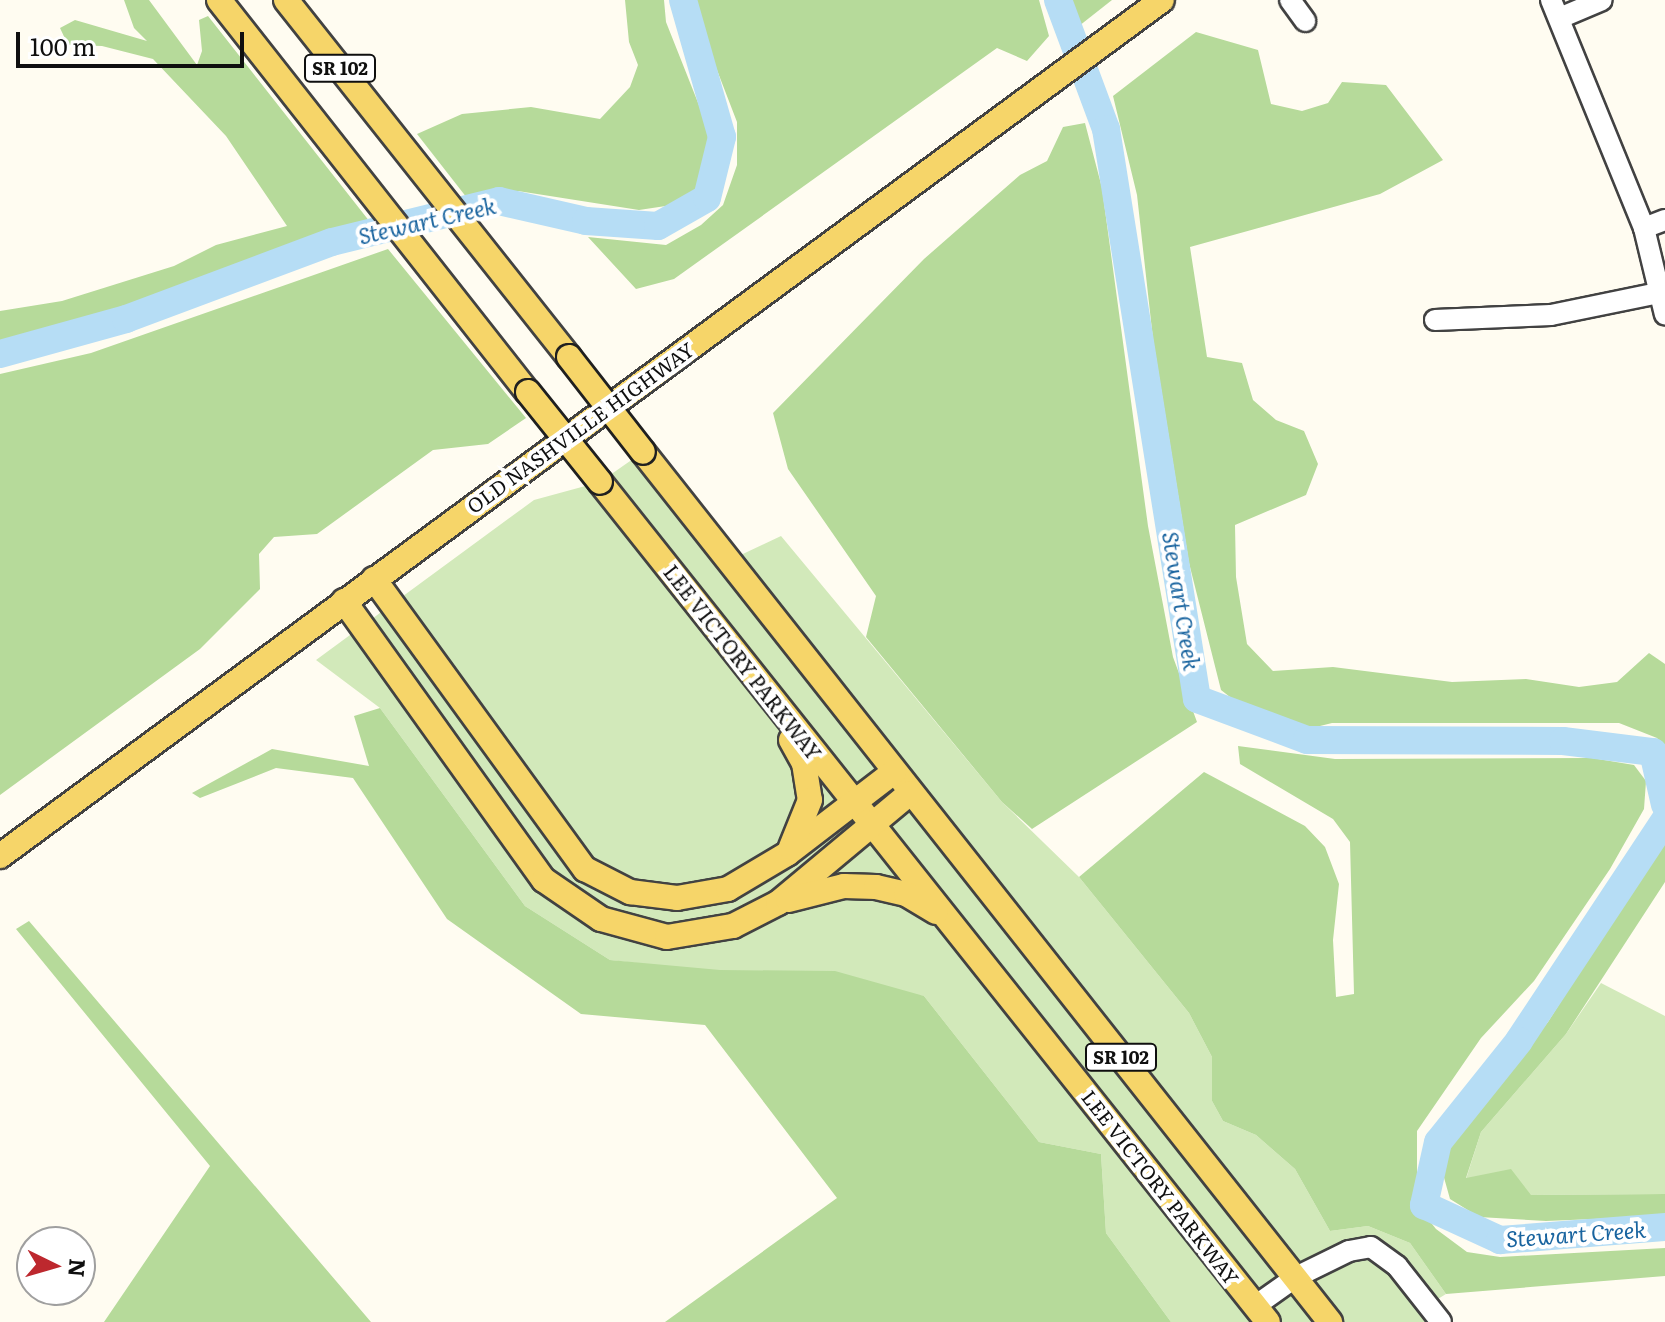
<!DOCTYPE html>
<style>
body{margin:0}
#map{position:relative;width:1665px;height:1322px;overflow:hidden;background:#fffcf1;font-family:Literata,serif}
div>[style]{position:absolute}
.green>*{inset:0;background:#d2e9ba}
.forest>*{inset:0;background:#b6da9a}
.river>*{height:28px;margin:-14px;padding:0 14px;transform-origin:14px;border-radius:14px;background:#b6ddf5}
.roads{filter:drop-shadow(2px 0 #424242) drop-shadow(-2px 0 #424242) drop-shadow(0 2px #424242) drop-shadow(0 -2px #424242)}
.minor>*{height:20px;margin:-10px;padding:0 10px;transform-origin:10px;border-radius:10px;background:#fff}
.major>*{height:24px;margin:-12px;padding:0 12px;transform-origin:12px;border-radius:12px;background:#f6d569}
.bridges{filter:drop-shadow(2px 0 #202020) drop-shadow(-2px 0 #202020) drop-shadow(0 2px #202020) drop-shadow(0 -2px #202020)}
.major-bridge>*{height:24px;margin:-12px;padding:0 12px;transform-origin:12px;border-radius:12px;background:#f6d569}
span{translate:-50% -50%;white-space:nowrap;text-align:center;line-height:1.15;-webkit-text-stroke:8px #fff;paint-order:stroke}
.shield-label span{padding:2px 6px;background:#fff;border:2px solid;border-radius:6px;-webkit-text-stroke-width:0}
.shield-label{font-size:18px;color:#0f0f0f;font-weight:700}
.street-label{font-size:20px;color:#0f0f0f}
.water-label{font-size:22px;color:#19649f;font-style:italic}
.north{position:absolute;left:16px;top:1226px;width:80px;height:80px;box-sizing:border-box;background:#fff;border:2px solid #9f9f9f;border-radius:50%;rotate:95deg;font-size:22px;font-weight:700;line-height:32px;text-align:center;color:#0f0f0f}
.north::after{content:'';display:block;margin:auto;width:28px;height:36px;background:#bd282e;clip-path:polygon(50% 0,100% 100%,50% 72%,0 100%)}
.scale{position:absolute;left:16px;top:32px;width:228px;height:36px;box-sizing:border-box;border:4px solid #0f0f0f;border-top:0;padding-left:10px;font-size:24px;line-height:28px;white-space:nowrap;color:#0f0f0f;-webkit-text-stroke:6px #fff;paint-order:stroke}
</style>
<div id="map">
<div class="green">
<i style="clip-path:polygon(643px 452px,728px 561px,781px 536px,1002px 802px,1079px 877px,1189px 1013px,1212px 1057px,1212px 1101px,1223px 1121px,1256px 1135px,1295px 1169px,1330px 1231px,1368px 1226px,1410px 1243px,1446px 1294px,1428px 1305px,1441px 1322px,1171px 1322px,1106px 1233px,1101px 1154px,1039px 1142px,924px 996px,610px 960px,525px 906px,380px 708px,316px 660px,534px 500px,600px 482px)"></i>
<i style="clip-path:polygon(1601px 983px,1665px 1016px,1665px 1194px,1531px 1195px,1466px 1179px,1481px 1132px,1566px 1034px)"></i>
</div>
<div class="forest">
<i style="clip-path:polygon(124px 0,149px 0,197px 65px,202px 51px,199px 20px,208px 16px,370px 222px,226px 268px,139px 305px,0 344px,0 311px,62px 301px,174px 266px,216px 245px,287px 226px,226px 136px,153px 59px,102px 46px,68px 45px,60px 28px,75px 20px,147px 41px,134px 28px)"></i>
<i style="clip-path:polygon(625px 0,664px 0,666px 22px,712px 138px,703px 185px,679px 204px,639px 210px,518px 191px,467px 198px,417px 134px,462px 114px,531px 107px,600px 119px,630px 87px,638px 65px,629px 42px)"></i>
<i style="clip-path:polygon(690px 0,1039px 0,1049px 36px,1027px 61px,997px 48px,674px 279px,636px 289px,588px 237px,666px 245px,701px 225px,723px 205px,737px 165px,737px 122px)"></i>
<i style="clip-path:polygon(1072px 0,1112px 0,1079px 26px)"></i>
<i style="clip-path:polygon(1196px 32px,1258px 50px,1271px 104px,1302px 111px,1328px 103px,1342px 82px,1386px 85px,1443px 160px,1380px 194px,1190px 247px,1207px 357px,1242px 363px,1253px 400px,1276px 420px,1304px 431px,1318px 464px,1306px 495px,1235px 525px,1236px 577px,1247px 644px,1273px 671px,1333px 667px,1452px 682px,1526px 679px,1579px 687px,1617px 682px,1649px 653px,1665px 664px,1665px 749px,1657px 738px,1619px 723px,1332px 723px,1304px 730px,1248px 711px,1221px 690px,1189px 563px,1153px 339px,1137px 195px,1113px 96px)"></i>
<i style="clip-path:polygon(1085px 123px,1102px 188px,1148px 526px,1173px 657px,1197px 722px,1032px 829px,1002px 802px,866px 637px,876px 596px,788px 469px,773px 413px,924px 259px,1020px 175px,1047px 161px,1063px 127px)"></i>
<i style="clip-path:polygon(388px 249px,526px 418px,488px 444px,433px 450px,317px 534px,274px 537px,259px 554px,260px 589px,200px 649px,0 795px,0 374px,91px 353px)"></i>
<i style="clip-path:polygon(380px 708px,525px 906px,610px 960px,720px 970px,835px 971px,924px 996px,1039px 1142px,1101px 1154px,1106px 1233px,1171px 1322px,665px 1322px,837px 1198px,705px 1025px,581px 1014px,447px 919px,353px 778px,276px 768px,200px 798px,192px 793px,272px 749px,369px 766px,354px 716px)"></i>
<i style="clip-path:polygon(1238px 746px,1335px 759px,1592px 758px,1634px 765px,1646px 781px,1644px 809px,1610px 869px,1534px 981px,1481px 1038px,1417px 1131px,1417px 1205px,1436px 1229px,1467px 1252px,1500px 1257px,1665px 1248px,1665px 1276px,1446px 1294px,1410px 1243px,1368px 1226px,1330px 1231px,1295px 1169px,1256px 1135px,1223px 1121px,1212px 1101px,1212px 1057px,1189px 1013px,1079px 877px,1204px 772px,1305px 826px,1325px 847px,1339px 884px,1333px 940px,1336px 997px,1354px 994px,1350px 842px,1333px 819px,1240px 764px)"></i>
<i style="clip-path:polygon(1665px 835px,1665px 882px,1566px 1034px,1481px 1132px,1466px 1178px,1511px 1169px,1531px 1195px,1665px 1194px,1665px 1216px,1546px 1221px,1479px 1217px,1450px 1199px,1443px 1174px,1451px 1140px,1548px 1022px)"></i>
<i style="clip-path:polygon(29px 921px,371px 1322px,104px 1322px,210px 1166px,16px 929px)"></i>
</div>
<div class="river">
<i style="left:1058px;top:0;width:138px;rotate:69.6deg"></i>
<i style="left:1106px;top:129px;width:577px;rotate:80.93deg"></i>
<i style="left:1197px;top:699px;width:117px;rotate:20.4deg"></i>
<i style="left:1307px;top:740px;width:256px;rotate:0.2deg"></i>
<i style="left:1563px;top:741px;width:91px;rotate:7deg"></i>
<i style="left:1653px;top:752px;width:54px;rotate:77.2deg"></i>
<i style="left:0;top:354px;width:131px;rotate:-15.5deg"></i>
<i style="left:126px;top:319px;width:220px;rotate:-20.5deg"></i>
<i style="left:332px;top:242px;width:172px;rotate:-13.8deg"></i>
<i style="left:499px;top:201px;width:89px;rotate:12.9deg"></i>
<i style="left:586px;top:221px;width:72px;rotate:4deg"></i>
<i style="left:658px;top:226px;width:56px;rotate:-29.7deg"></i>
<i style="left:707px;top:198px;width:63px;rotate:-76.2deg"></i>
<i style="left:722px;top:137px;width:142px;rotate:-105.9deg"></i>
<i style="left:1665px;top:820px;width:265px;rotate:123.5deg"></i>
<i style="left:1519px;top:1041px;width:129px;rotate:128.7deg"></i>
<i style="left:1438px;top:1142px;width:65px;rotate:102.5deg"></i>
<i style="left:1424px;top:1205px;width:84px;rotate:24.7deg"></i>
<i style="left:1500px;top:1240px;width:166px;rotate:-4.5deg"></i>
</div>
<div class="roads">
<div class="minor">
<i style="left:1290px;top:0;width:26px;rotate:54deg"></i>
<i style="left:1551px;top:0;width:246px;rotate:67.8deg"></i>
<i style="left:1644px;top:228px;width:89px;rotate:76.4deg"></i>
<i style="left:1562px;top:17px;width:43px;rotate:-23deg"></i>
<i style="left:1644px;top:228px;width:22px;rotate:-21deg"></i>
<i style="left:1435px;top:320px;width:116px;rotate:-2.5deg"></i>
<i style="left:1551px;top:315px;width:109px;rotate:-11.6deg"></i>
<i style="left:1255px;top:1306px;width:50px;rotate:-35.3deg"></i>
<i style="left:1296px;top:1277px;width:59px;rotate:-26.1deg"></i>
<i style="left:1349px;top:1251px;width:22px;rotate:-10deg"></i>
<i style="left:1371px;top:1247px;width:32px;rotate:36deg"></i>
<i style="left:1397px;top:1266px;width:71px;rotate:51.8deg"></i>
</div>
<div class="major">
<i style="left:219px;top:0;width:499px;rotate:51.8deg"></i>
<i style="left:286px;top:0;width:456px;rotate:51.6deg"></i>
<i style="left:643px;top:452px;width:1109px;rotate:51.7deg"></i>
<i style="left:600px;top:482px;width:1073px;rotate:51.51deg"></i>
<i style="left:374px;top:579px;width:359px;rotate:54deg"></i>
<i style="left:585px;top:869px;width:51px;rotate:27.1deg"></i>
<i style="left:630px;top:892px;width:47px;rotate:7.3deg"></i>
<i style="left:677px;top:898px;width:52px;rotate:-10deg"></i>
<i style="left:728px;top:889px;width:69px;rotate:-30.7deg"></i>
<i style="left:787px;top:854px;width:135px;rotate:-37.5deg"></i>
<i style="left:344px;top:601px;width:343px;rotate:54.4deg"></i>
<i style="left:544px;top:880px;width:69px;rotate:34.4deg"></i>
<i style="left:601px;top:919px;width:68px;rotate:15.3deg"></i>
<i style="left:667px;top:937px;width:67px;rotate:-9.5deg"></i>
<i style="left:733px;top:926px;width:51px;rotate:-27.1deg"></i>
<i style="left:778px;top:903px;width:172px;rotate:-39.8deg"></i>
<i style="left:791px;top:740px;width:26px;rotate:61deg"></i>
<i style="left:804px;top:763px;width:37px;rotate:81deg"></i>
<i style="left:810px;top:800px;width:51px;rotate:112deg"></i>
<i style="left:0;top:856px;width:1443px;rotate:-36.38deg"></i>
<i style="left:788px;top:900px;width:58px;rotate:-14deg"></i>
<i style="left:844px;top:886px;width:32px;rotate:2deg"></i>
<i style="left:876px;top:887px;width:31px;rotate:13deg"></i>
<i style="left:906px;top:894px;width:35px;rotate:31deg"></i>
</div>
</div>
<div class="bridges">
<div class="major-bridge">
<i style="left:569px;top:357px;width:120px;rotate:52.1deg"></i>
<i style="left:528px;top:392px;width:115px;rotate:51.3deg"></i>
</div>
</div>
<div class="shield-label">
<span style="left:340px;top:68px">SR 102</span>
<span style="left:1121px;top:1057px">SR 102</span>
</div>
<div class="street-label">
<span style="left:580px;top:427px;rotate:-36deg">OLD NASHVILLE HIGHWAY</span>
<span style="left:743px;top:662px;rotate:52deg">LEE VICTORY PARKWAY</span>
<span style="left:1161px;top:1187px;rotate:52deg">LEE VICTORY PARKWAY</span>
</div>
<div class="water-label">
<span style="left:427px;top:220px;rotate:-13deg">Stewart Creek</span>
<span style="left:1182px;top:601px;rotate:81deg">Stewart Creek</span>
<span style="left:1576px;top:1233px;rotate:-4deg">Stewart Creek</span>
</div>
<div class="north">N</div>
<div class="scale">100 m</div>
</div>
